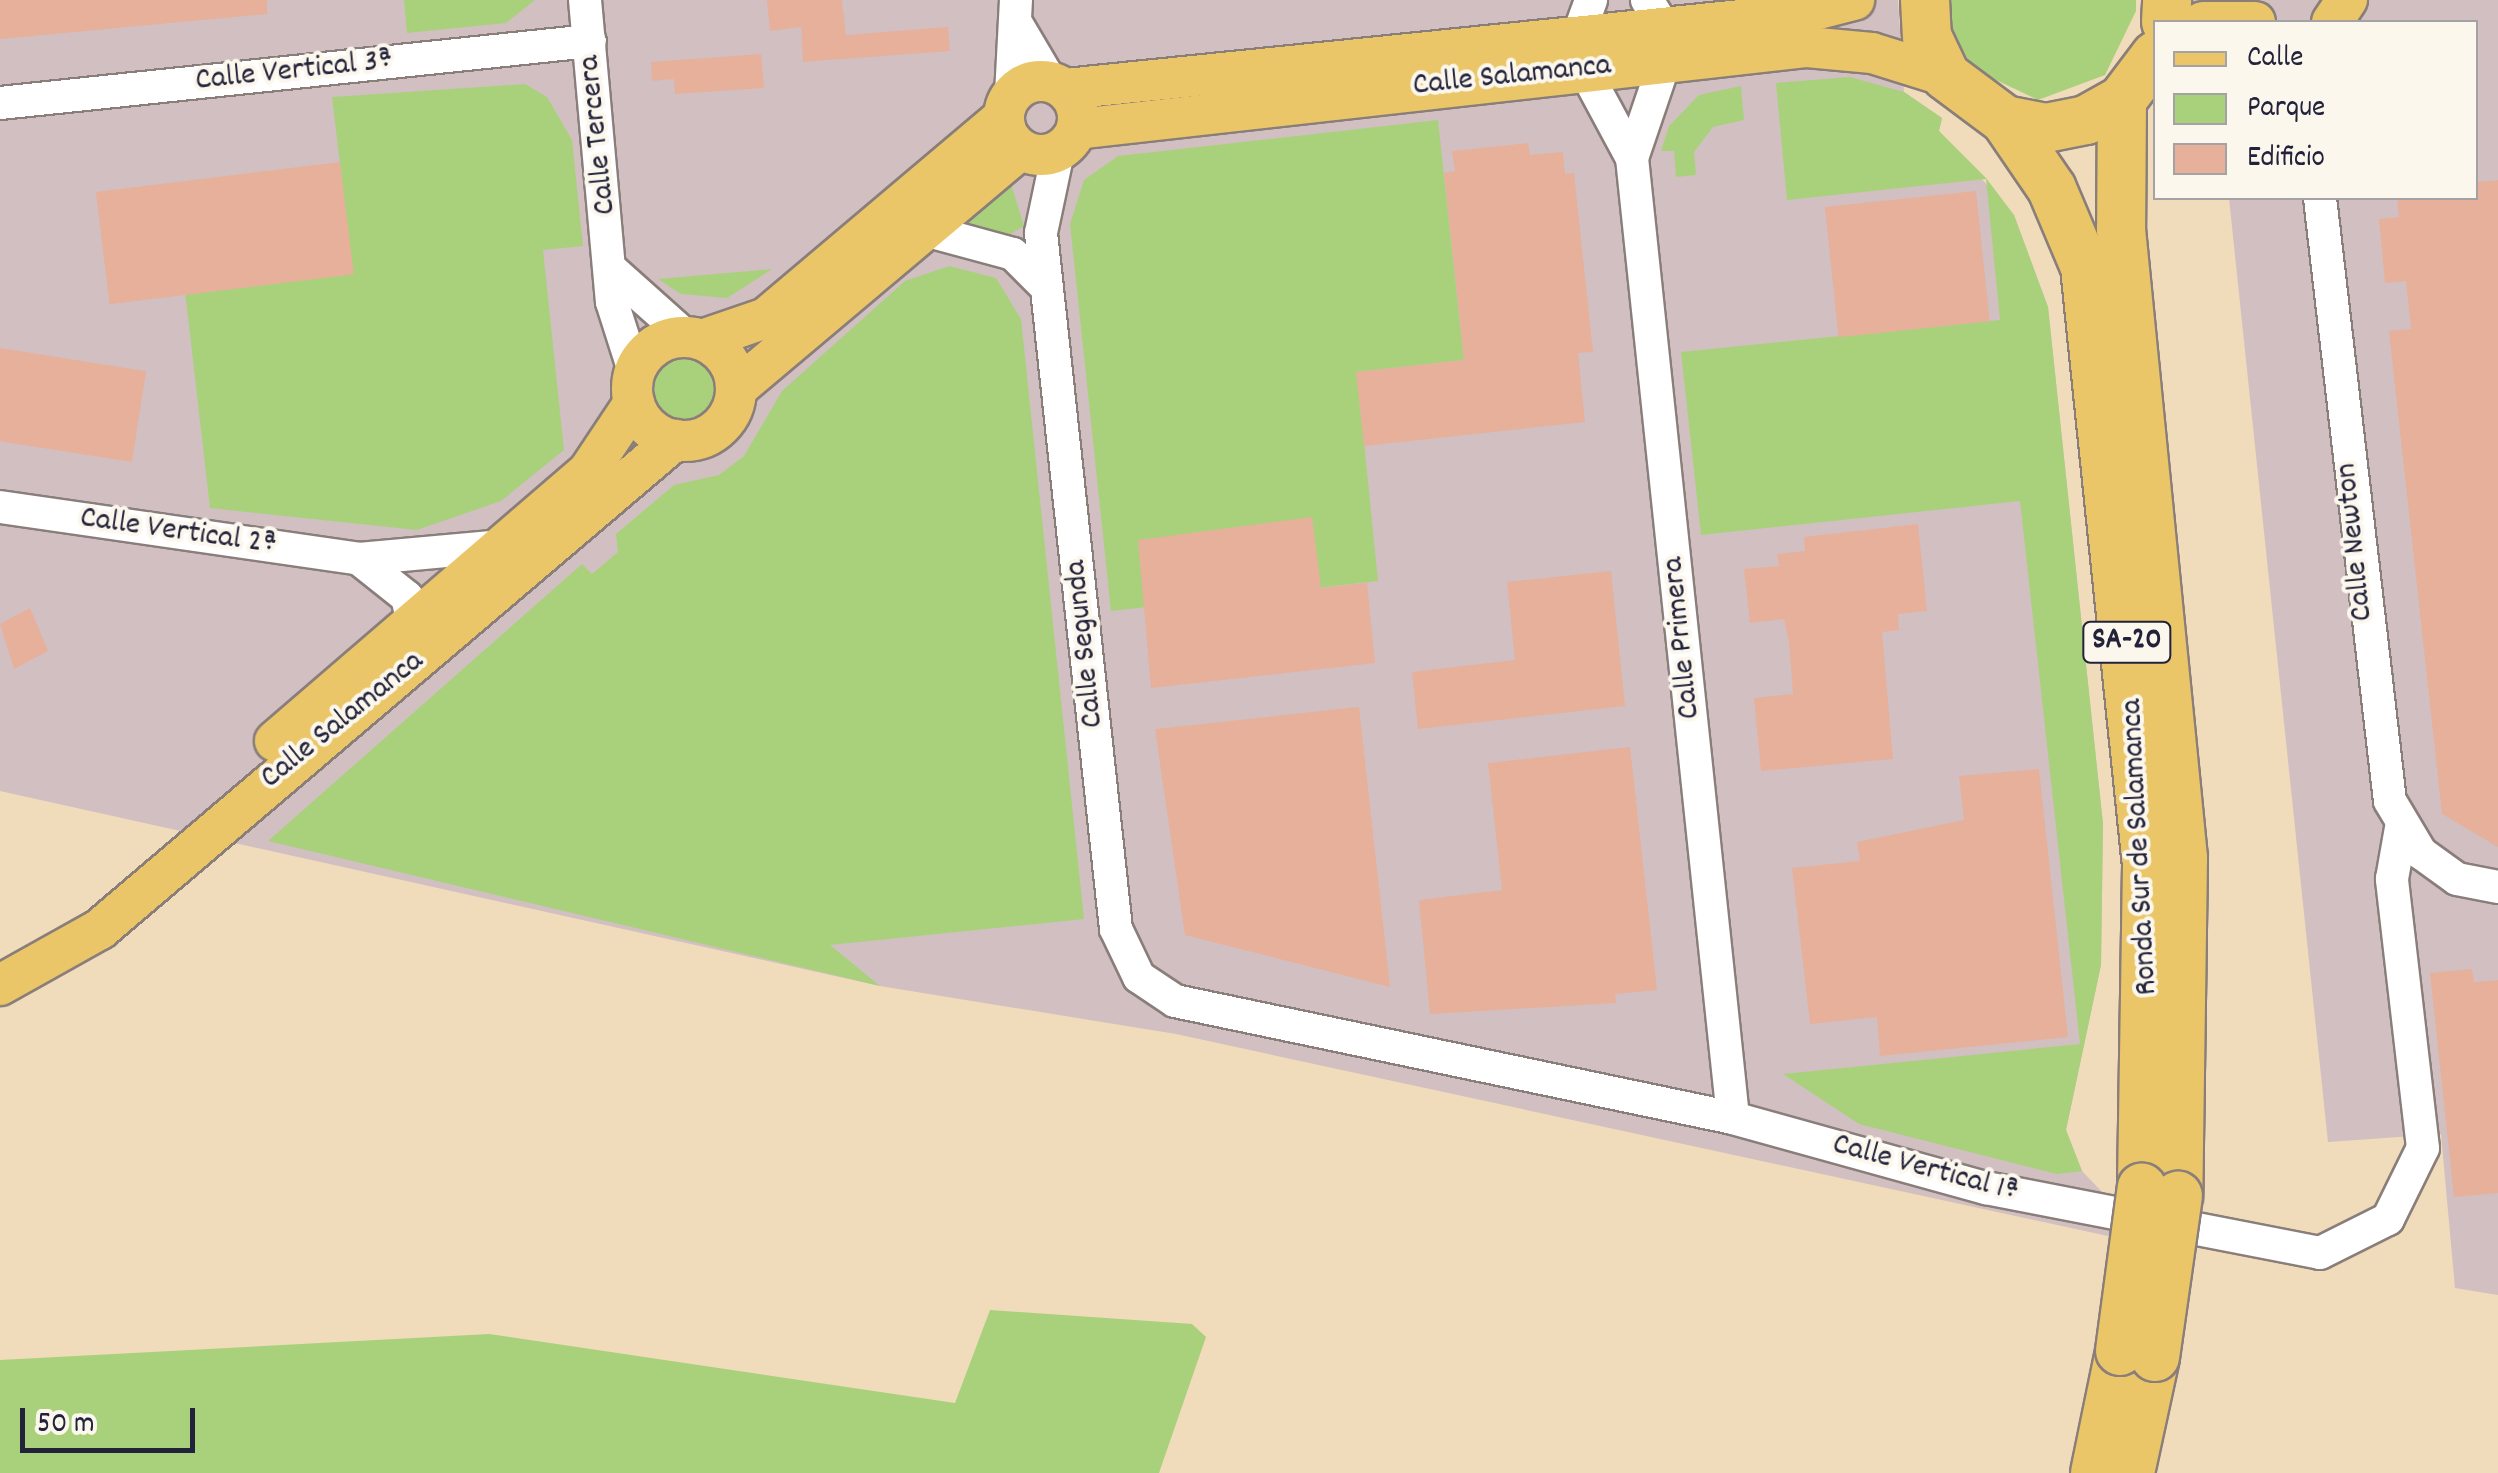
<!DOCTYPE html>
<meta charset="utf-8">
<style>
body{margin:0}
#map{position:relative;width:2498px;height:1473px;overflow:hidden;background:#f0dbba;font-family:Dekko,sans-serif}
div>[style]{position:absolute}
.industrial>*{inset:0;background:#d2bfc1}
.green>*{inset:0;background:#a9d17c}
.round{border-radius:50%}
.building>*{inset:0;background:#e6b09b;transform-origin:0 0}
.roads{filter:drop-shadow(2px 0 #897e7a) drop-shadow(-2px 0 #897e7a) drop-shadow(0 2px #897e7a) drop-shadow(0 -2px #897e7a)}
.minor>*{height:32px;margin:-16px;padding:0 16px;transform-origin:16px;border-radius:16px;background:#fff}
.major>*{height:40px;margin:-20px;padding:0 20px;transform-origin:20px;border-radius:20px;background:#ebc669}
.major>.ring{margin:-20px;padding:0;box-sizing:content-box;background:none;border:40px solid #ebc669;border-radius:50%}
.highway>*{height:48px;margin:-24px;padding:0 24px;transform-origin:24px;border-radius:24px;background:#ebc669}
.bridges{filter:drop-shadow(2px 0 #897e7a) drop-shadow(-2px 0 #897e7a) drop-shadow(0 2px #897e7a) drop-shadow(0 -2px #897e7a)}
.highway-bridge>*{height:48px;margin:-24px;padding:0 24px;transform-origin:24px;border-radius:24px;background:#ebc669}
span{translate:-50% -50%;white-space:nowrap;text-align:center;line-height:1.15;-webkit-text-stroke:8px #fbf7ec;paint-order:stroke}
.shield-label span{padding:2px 8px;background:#fbf7ec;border:2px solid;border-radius:8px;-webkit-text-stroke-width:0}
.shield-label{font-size:30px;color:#22223b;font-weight:700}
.street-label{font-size:32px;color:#22223b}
.legend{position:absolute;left:2153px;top:20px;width:325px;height:180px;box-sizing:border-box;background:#fbf7ec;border:2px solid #a4a2a5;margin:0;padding:12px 18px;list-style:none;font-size:30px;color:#22223b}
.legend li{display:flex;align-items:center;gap:20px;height:50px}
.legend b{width:50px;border:2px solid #a4a2a5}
.scale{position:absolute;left:20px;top:1408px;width:175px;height:45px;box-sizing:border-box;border:5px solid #22223b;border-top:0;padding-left:12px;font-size:30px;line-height:35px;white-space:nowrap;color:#22223b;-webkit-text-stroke:8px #fbf7ec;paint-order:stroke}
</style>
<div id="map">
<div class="industrial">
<i style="clip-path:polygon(0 0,1898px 0,1904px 92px,1942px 118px,1939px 131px,2014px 215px,2048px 307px,2103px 824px,2101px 965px,2066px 1130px,2082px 1171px,2154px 1246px,1176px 1034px,880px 986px,0 791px)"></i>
<i style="clip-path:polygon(2191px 0,2498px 0,2498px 1295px,2455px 1288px,2441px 1134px,2328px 1142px,2229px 198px,2476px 198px,2476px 22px,2193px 22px)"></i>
</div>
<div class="green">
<i style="clip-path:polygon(404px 0,535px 0,506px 23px,407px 33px)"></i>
<i style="clip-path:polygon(1949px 0,2136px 0,2136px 11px,2105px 75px,2038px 100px,1973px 69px,1952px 30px)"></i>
<i style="clip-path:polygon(1850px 77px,1904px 92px,1942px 118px,1939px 131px,1986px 178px,2014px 215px,2048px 307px,2103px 824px,2101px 965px,2066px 1130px,2082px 1171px,2057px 1174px,1859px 1124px,1783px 1074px,2080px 1044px,2020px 501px,1701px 535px,1681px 352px,2000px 320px,1986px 179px,1787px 200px,1776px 83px)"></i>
<i style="clip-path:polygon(525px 84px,547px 97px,572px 140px,583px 246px,543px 250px,564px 450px,501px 501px,417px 530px,210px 508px,185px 291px,353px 274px,332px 97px)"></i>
<i style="clip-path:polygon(1741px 86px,1744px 120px,1713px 127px,1694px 152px,1696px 175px,1676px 177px,1674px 151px,1661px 151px,1669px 126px,1699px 95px)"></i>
<i style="clip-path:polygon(1438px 120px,1464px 360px,1357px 372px,1378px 581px,1111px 611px,1070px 224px,1084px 180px,1118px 156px)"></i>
<i style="clip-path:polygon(1010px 181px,1024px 226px,1002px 239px,959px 226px)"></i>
<i style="clip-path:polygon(949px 266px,996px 278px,1021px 319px,1084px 919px,830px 945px,880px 986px,268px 841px,582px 564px,592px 574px,618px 552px,616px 534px,674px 485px,719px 475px,744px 456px,782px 391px,905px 281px)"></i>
<i style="clip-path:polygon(772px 269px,727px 298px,681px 294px,658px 279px)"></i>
<i class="round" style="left:654px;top:359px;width:60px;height:60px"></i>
<i style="clip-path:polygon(990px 1310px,1192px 1324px,1206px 1337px,1159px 1473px,0 1473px,0 1360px,489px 1334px,955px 1403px)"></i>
</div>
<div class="building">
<i style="clip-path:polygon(0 0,267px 0,267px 14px,0 39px)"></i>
<i style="clip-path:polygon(767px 0,842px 0,846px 35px,948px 27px,950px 51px,803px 62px,801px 27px,770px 31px)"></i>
<i style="clip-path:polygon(761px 54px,764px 88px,675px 94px,674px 79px,652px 81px,651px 62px)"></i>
<i style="clip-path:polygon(1528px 143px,1530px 155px,1563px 152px,1565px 174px,1574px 173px,1593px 352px,1578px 353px,1585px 422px,1364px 446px,1356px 372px,1464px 360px,1444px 173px,1455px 171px,1452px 151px)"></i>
<i style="left:340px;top:162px;width:113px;height:246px;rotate:83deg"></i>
<i style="clip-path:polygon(2498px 180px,2498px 847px,2442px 814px,2389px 331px,2411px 329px,2406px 281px,2385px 283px,2379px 219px,2399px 217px,2397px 198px,2476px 198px,2476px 182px)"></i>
<i style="left:1976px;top:191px;width:131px;height:152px;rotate:84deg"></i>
<i style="left:0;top:348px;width:148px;height:92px;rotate:9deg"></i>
<i style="clip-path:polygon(1312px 517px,1321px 588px,1367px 583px,1375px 663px,1151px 688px,1138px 540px)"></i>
<i style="clip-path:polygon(1918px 524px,1927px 611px,1898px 614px,1899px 630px,1882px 632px,1893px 759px,1761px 771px,1754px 698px,1793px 694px,1789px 642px,1784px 619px,1750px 623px,1744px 569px,1779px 566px,1777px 554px,1805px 551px,1804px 537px)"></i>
<i style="clip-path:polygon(1611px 571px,1625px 706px,1418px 729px,1412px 672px,1515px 660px,1507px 582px)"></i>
<i style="clip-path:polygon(30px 608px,48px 651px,14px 669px,0 624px)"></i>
<i style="clip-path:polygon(1359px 707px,1390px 987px,1185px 935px,1155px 729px)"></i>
<i style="clip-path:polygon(1630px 747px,1657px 990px,1615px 994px,1616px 1003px,1430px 1014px,1419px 900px,1502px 890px,1488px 763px)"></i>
<i style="clip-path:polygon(2039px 769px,2068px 1037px,1880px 1056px,1877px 1017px,1810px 1024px,1792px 868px,1860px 861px,1857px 842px,1964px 820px,1959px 776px)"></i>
<i style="clip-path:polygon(2472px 969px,2474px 982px,2498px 980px,2498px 1193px,2454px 1197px,2430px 973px)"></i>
</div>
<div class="roads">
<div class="minor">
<i style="left:585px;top:0;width:303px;rotate:84.9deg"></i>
<i style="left:612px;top:302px;width:76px;rotate:72.3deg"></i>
<i style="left:1647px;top:0;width:34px;rotate:58deg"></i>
<i style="left:1018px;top:26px;width:65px;rotate:59.5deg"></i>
<i style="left:1578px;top:36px;width:38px;rotate:-70deg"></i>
<i style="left:1584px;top:69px;width:101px;rotate:61.7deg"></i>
<i style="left:1632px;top:158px;width:965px;rotate:83.99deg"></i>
<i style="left:1011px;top:95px;width:95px;rotate:-87deg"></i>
<i style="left:0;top:103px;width:593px;rotate:-6deg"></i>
<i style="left:1058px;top:152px;width:83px;rotate:101.9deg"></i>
<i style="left:1041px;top:233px;width:700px;rotate:83.85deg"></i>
<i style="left:1116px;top:929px;width:53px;rotate:64.4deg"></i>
<i style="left:1139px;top:977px;width:43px;rotate:33.7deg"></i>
<i style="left:1175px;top:1001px;width:570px;rotate:11.84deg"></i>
<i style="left:1733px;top:1118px;width:263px;rotate:15.5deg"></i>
<i style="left:1986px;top:1188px;width:340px;rotate:11deg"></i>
<i style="left:2320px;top:1253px;width:76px;rotate:-26.6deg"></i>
<i style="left:2388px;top:1219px;width:79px;rotate:-63.8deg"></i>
<i style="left:2423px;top:1148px;width:271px;rotate:-96.6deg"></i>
<i style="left:2392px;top:879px;width:52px;rotate:-80deg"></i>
<i style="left:1632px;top:158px;width:102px;rotate:-71.2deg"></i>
<i style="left:2320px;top:198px;width:607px;rotate:83.38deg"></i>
<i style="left:2390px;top:801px;width:61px;rotate:59.2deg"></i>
<i style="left:2421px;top:853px;width:44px;rotate:35.8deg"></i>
<i style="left:2457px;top:879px;width:42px;rotate:11deg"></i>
<i style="left:921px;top:229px;width:95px;rotate:15.2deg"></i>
<i style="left:1013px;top:254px;width:48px;rotate:45deg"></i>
<i style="left:613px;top:271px;width:99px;rotate:41.7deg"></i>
<i style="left:0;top:507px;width:363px;rotate:8.2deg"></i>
<i style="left:359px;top:559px;width:144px;rotate:-5.2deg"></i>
<i style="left:359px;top:559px;width:61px;rotate:38.4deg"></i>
<i style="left:407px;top:597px;width:27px;rotate:77deg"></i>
</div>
<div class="major">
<i style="left:2203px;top:22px;width:52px"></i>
<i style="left:2332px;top:22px;width:27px;rotate:-56deg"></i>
<i class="ring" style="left:1004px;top:81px;width:34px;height:34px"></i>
<i style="left:1066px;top:89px;width:737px;rotate:-5.84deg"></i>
<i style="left:1799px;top:14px;width:57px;rotate:-14.3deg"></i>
<i style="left:1077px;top:129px;width:735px;rotate:-6.41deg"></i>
<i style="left:1807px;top:47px;width:65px;rotate:5.3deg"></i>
<i style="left:1872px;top:53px;width:77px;rotate:17.3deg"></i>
<i class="ring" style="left:632px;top:337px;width:64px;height:64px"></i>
<i style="left:702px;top:340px;width:68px;rotate:-19deg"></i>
<i style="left:766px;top:318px;width:310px;rotate:-40.2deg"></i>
<i style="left:736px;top:389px;width:371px;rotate:-40.1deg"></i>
<i style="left:275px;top:741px;width:413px;rotate:-40.7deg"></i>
<i style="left:588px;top:472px;width:83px;rotate:-56.3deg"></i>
<i style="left:0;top:985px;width:115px;rotate:-29.2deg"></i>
<i style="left:100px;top:929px;width:755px;rotate:-40.38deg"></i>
</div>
<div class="highway">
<i style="left:1925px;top:0;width:36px;rotate:87deg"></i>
<i style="left:1927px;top:36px;width:44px;rotate:64.6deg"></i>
<i style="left:1946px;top:76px;width:74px;rotate:36.7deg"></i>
<i style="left:2005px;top:120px;width:42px;rotate:11deg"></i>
<i style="left:2046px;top:128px;width:41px;rotate:-11.3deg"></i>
<i style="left:2086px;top:120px;width:41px;rotate:-29.1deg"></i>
<i style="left:2122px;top:100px;width:56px;rotate:-52.9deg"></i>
<i style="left:2166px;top:22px;width:22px;rotate:-87deg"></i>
<i style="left:2122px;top:100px;width:129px;rotate:90.4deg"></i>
<i style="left:2121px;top:229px;width:632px;rotate:84.37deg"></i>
<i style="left:2183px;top:858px;width:338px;rotate:90.8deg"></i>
<i style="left:2005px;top:120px;width:83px;rotate:55.7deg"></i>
<i style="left:2052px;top:189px;width:85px;rotate:67.1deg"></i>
<i style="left:2085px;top:267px;width:602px;rotate:84.09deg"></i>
<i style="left:2147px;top:866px;width:321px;rotate:90.9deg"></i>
<i style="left:2095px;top:1473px;width:125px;rotate:-78.4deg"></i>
<i style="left:2130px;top:1473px;width:119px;rotate:-77.8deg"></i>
</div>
</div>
<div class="bridges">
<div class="highway-bridge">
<i style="left:2120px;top:1351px;width:165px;rotate:-82.4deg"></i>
<i style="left:2155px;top:1357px;width:163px;rotate:-81.9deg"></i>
</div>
</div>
<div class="shield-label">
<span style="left:2127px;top:642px">SA-20</span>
</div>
<div class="street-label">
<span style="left:295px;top:72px;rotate:-6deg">Calle Vertical 3ª</span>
<span style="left:1512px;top:77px;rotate:-6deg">Calle Salamanca</span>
<span style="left:599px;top:135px;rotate:-96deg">Calle Tercera</span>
<span style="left:179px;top:533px;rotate:8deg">Calle Vertical 2ª</span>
<span style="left:2356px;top:542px;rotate:-96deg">Calle Newton</span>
<span style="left:1683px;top:638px;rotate:-96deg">Calle Primera</span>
<span style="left:1086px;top:644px;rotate:-96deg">Calle Segunda</span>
<span style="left:343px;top:721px;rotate:-39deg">Calle Salamanca</span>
<span style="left:2141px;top:847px;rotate:-93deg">Ronda Sur de Salamanca</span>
<span style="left:1926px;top:1170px;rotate:15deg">Calle Vertical 1ª</span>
</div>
<ul class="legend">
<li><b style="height:12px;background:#ebc669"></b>Calle</li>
<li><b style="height:28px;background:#a9d17c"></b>Parque</li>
<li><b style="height:28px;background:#e6b09b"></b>Edificio</li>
</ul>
<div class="scale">50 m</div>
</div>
